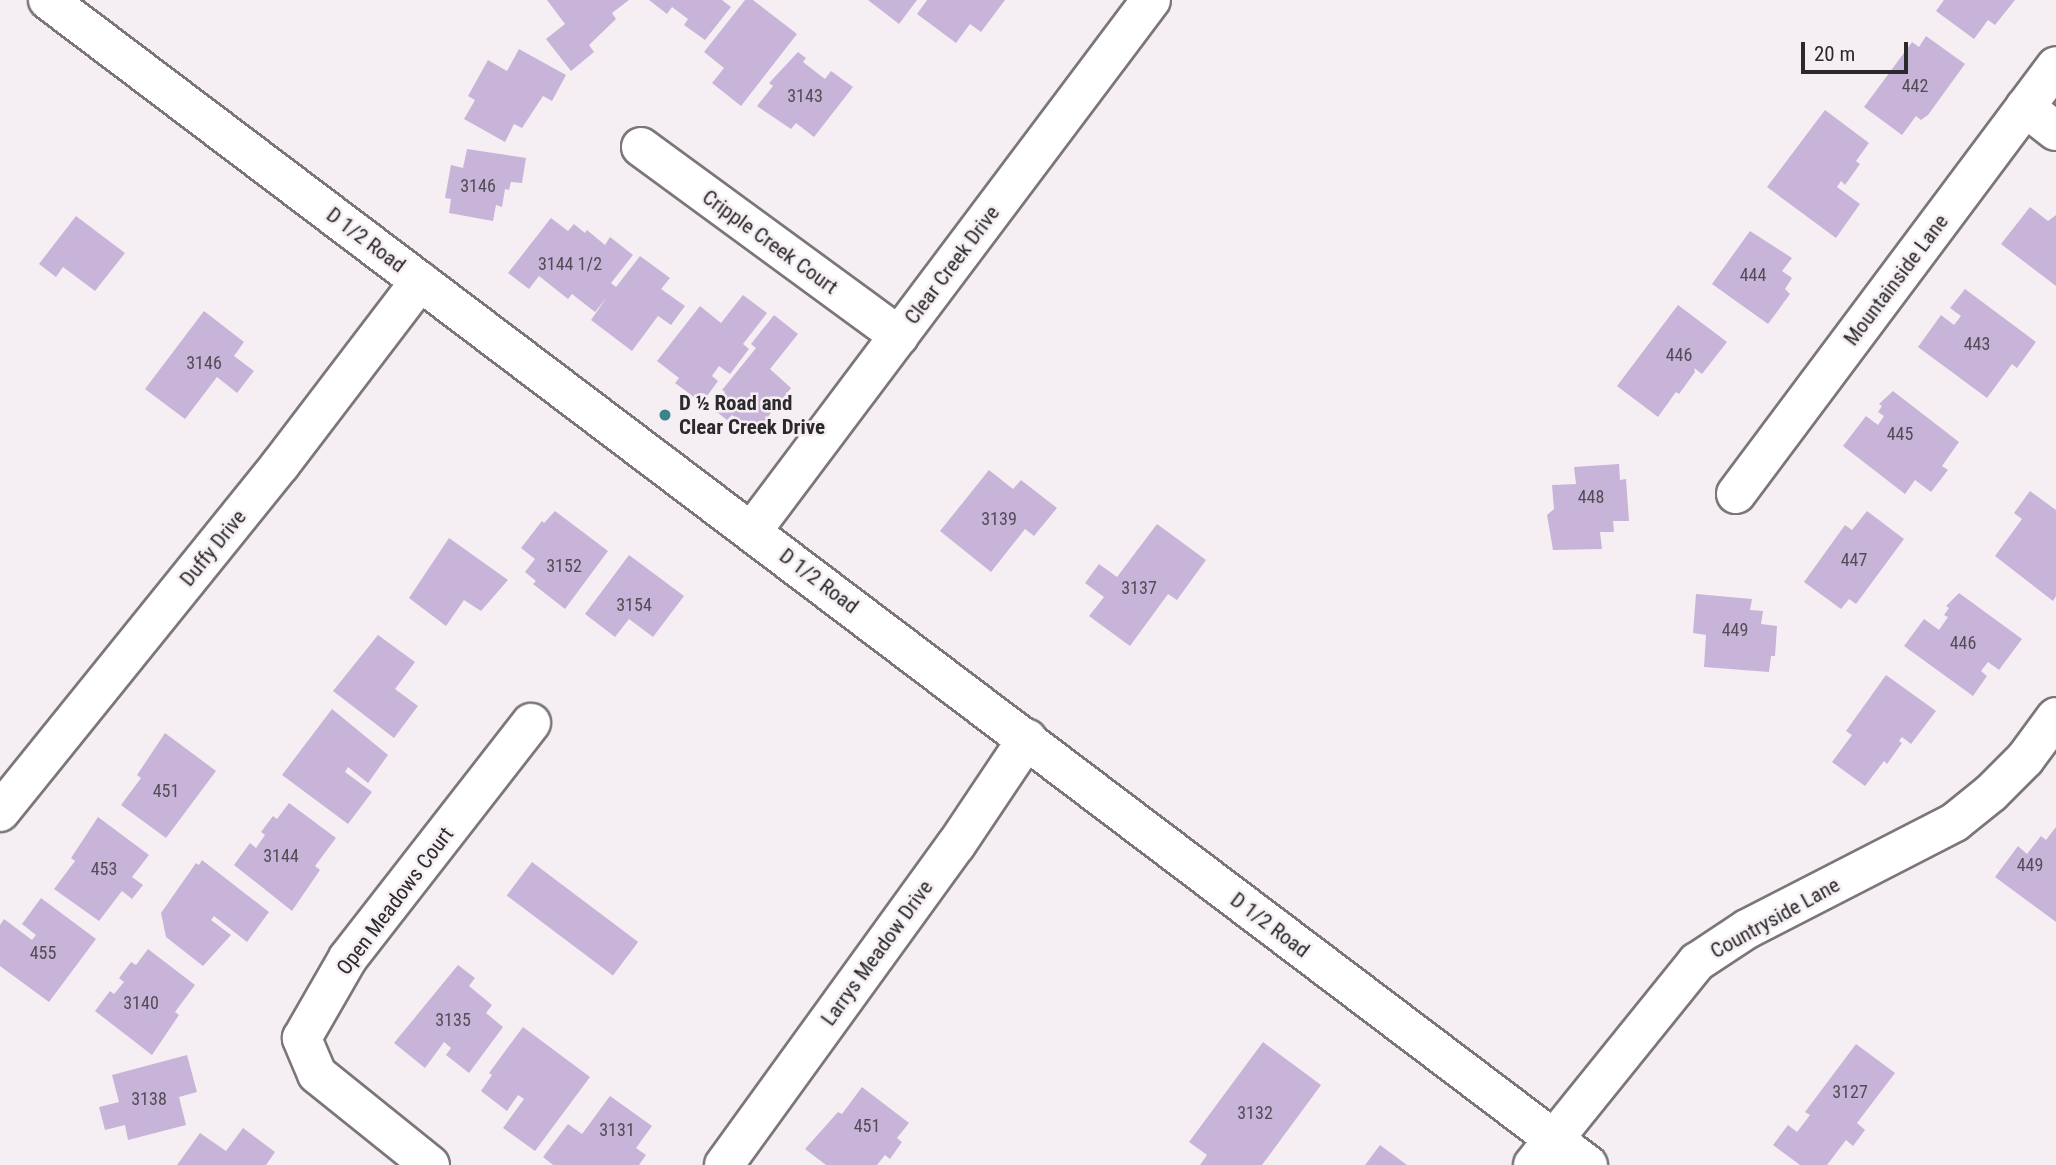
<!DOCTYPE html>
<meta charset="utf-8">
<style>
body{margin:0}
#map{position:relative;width:2056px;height:1165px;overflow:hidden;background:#f5eff3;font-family:"Roboto Condensed",sans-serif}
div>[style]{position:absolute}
.building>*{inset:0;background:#c9b4d9;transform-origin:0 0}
.roads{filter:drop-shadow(2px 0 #7c767a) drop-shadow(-2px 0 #7c767a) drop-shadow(0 2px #7c767a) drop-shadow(0 -2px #7c767a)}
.minor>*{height:38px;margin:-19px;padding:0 19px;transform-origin:19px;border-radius:19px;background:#fff}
.secondary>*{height:38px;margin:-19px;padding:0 19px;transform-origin:19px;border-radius:19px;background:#fff}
.dots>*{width:19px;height:19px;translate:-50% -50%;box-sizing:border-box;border:4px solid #f5eff3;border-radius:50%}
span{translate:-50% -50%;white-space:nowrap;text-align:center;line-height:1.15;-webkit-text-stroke:5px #f5eff3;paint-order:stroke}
.number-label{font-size:18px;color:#524c56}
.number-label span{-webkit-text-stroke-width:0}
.street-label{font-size:21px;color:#2b292b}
.poi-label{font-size:21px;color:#2b292b;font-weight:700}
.left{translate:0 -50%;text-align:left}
.scale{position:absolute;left:1801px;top:42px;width:107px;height:32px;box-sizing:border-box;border:4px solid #2b292b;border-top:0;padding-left:9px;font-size:21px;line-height:24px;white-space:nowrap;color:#2b292b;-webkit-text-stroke:5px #f5eff3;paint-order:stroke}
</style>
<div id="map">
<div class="building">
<i style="clip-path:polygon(547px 0,629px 0,612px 13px,616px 19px,589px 45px,594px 52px,571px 71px,546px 39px,565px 24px)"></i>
<i style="clip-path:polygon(649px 0,722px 0,731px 7px,705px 40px,684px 25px,688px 19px,672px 7px,667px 14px)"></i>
<i style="clip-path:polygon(745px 0,753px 0,797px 34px,741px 106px,712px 83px,724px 68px,704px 52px)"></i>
<i style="clip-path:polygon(868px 0,917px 0,899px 24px)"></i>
<i style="clip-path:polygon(927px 0,1005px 0,981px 32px,970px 24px,956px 43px,917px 14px)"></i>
<i style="clip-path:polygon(1944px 0,2015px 0,1995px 25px,1988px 20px,1974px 39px,1936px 11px)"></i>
<i style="clip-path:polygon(1926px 36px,1965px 64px,1928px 115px,1921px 120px,1916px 116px,1902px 135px,1864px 107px,1912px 42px,1919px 47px)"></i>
<i style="clip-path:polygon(519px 49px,566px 75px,552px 101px,543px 96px,522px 128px,514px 124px,505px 142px,464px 119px,475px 100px,468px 96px,488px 60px,507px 71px)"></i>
<i style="clip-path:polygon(798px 52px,806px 58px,803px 62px,825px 79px,831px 71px,853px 87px,814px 137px,796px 123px,791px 129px,757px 106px,773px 86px,769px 83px)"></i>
<i style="clip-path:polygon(1825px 110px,1869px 143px,1856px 161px,1860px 164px,1845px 185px,1841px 181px,1837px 187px,1860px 204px,1836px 238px,1767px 187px)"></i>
<i style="clip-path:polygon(467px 149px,526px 158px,522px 183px,511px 182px,509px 190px,505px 189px,502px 207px,496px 205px,493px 221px,449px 213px,451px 199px,445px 198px,451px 165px,463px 168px)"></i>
<i style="clip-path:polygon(2030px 207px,2048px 221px,2056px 215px,2056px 286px,2001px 244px)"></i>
<i style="clip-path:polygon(76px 216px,125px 253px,95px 291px,63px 267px,56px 277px,39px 264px)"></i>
<i style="clip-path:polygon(551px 218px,568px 231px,574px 224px,585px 233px,587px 230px,605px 245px,610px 237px,633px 255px,611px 283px,616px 287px,640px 256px,670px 278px,661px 289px,685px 306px,671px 325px,658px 316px,632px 351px,591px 320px,607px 297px,595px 312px,572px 294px,568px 299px,539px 276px,529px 289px,508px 273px)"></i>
<i style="clip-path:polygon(1750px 231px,1792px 258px,1782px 271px,1792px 278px,1785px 289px,1790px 294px,1768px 324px,1712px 284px)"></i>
<i style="clip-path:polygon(1965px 289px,2036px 342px,2017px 368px,2012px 364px,1987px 398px,1918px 347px,1941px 315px,1954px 325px,1961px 316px,1950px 308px)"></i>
<i style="clip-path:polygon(743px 295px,767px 313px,743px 344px,749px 349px,730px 374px,719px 366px,712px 376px,718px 381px,702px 403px,675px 383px,679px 378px,657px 361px,700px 306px,721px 323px)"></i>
<i style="clip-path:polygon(1678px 305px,1727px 342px,1702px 374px,1694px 368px,1695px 372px,1679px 394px,1676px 392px,1658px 417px,1617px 386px)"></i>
<i style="clip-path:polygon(204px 311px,244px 342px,234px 356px,254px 371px,237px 393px,217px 377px,185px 419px,145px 389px)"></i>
<i style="clip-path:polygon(774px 315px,798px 334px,770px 369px,791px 388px,755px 433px,732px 415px,727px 420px,713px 409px,725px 392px,722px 390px,756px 348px,751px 344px)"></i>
<i style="clip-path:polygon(1893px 391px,1959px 442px,1942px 466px,1948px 470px,1931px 492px,1915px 480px,1905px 494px,1843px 446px,1866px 416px,1878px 425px,1884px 416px,1878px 412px,1882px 406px,1879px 404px)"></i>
<i style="clip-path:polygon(1619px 464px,1620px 480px,1626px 479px,1629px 521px,1613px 521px,1614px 532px,1600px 532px,1602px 549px,1553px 550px,1547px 515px,1554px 509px,1552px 485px,1576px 484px,1574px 467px)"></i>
<i style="clip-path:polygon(989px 470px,1013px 489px,1021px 480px,1057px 508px,1034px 536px,1025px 529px,991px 572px,940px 531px)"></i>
<i style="clip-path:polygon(2030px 491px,2056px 510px,2056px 596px,2053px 601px,1995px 556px,2022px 519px,2014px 513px)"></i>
<i style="clip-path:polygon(555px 511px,608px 551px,565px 609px,533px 584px,536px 581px,525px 572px,535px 559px,521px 548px,542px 521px,544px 523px)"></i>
<i style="clip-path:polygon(1867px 511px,1904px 539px,1856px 604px,1849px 599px,1841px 609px,1804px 582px,1845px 525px,1852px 530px)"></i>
<i style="clip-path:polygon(1157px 524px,1206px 560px,1177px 600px,1168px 594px,1130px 646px,1089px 616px,1104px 597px,1085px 583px,1099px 564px,1117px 577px)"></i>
<i style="clip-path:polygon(449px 538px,508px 580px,481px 611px,464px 600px,446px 626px,409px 598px)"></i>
<i style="clip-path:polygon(629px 555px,684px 596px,653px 637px,629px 619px,615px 637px,585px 614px)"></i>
<i style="clip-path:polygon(1959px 593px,2022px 639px,1999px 670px,1988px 662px,1981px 671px,1987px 676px,1973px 696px,1904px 646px,1924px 619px,1939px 630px,1948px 617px,1944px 615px,1949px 608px,1946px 606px)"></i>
<i style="clip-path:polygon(1696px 594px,1752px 599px,1750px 610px,1763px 611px,1761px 624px,1777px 626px,1775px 656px,1771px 656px,1769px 672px,1704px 667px,1706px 635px,1693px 633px)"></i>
<i style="clip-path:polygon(378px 635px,415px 662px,395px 689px,418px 706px,394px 738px,333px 691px)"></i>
<i style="clip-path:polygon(1886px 675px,1936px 711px,1911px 744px,1902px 737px,1899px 741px,1902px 743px,1887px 764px,1884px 761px,1865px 786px,1832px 762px,1852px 735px,1846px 731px)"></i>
<i style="clip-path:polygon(332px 709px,388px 755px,368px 783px,348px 767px,345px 772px,372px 792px,348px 824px,282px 775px)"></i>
<i style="clip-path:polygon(165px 733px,216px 771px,166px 838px,121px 805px,141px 778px,137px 775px)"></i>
<i style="clip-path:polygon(289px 803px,336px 838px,315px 866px,320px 870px,292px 911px,234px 865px,250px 843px,256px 848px,265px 835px,261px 832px,273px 816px,277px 819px)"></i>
<i style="clip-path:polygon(98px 817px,149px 855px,132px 877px,143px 885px,132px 899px,122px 891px,99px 921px,54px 889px,75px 861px,71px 858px)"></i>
<i style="clip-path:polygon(2056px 827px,2056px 922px,1995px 877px,2018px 846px,2027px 854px,2041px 836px,2046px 840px)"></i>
<i style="clip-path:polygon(202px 860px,269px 912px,247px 942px,214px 916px,211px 920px,231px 935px,203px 966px,166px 937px,161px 913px,196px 863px,199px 865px)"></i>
<i style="left:532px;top:862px;width:133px;height:42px;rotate:37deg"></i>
<i style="clip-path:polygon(41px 898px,96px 939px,49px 1002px,0 966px,0 925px,4px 919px,32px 940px,36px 935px,22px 924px)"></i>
<i style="clip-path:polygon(148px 949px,195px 985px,175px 1012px,179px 1015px,152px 1055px,95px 1011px,110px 991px,114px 994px,124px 982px,119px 978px,131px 962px,136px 965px)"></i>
<i style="clip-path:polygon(458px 965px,475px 978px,469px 986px,492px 1005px,486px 1013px,503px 1027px,469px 1073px,446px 1055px,451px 1048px,444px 1042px,425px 1068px,394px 1043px)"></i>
<i style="clip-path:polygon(523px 1027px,590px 1077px,535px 1151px,503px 1128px,524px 1099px,518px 1095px,507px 1111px,481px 1091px,492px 1075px,489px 1073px)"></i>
<i style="clip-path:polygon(1263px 1042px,1321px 1085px,1262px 1165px,1200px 1165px,1207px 1155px,1189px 1142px)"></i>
<i style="clip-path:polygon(1856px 1044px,1895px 1073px,1857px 1123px,1865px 1130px,1853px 1146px,1846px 1140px,1827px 1165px,1800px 1165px,1773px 1145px,1788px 1125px,1797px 1132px,1810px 1115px,1805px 1112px)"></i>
<i style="clip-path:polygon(187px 1055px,197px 1092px,179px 1097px,186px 1125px,128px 1140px,125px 1125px,105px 1130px,99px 1107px,119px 1102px,112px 1075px)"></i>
<i style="clip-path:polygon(862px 1087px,909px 1123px,897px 1138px,902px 1142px,890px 1159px,885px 1155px,877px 1165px,826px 1165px,805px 1149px,838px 1112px,842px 1114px)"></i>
<i style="clip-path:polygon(610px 1096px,652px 1126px,636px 1148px,646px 1155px,639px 1165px,553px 1165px,543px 1157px,568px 1124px,582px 1134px)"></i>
<i style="clip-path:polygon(243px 1128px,275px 1152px,266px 1165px,177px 1165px,200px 1133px,226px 1151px)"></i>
<i style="clip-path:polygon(1380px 1145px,1407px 1165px,1365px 1165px)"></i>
</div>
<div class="roads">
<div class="minor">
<i style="left:2025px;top:107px;width:39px;rotate:38deg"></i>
<i style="left:641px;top:147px;width:320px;rotate:36.2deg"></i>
<i style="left:1736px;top:494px;width:534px;rotate:-53.22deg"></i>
<i style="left:752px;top:531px;width:664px;rotate:-53.08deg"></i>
<i style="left:0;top:812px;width:446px;rotate:-51.1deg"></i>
<i style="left:280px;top:465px;width:231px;rotate:-52.7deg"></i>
<i style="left:430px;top:1165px;width:145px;rotate:-141.2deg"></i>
<i style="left:317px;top:1074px;width:39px;rotate:-113deg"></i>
<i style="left:302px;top:1038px;width:92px;rotate:-60.1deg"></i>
<i style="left:348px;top:958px;width:298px;rotate:-52.1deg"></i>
<i style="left:724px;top:1165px;width:395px;rotate:-54.1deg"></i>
<i style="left:956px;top:845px;width:128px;rotate:-56.2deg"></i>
<i style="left:1533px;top:1165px;width:261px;rotate:-51.1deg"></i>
<i style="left:1697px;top:962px;width:60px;rotate:-33.4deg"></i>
<i style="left:1747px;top:929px;width:234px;rotate:-27.2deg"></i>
<i style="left:1955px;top:822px;width:46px;rotate:-38.9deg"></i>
<i style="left:1991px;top:793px;width:48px;rotate:-45deg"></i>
<i style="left:2025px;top:759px;width:52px;rotate:-53.6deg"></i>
</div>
<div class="secondary">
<i style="left:48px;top:0;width:1931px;rotate:37.11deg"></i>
</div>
</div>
<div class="dots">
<i style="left:665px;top:415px;background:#3c838b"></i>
</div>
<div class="number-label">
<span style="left:1915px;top:86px">442</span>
<span style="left:805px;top:96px">3143</span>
<span style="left:478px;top:186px">3146</span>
<span style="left:570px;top:264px">3144 1/2</span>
<span style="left:1753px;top:275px">444</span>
<span style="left:1977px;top:344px">443</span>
<span style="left:1679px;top:355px">446</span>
<span style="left:204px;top:363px">3146</span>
<span style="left:1900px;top:434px">445</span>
<span style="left:1591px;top:497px">448</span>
<span style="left:999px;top:519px">3139</span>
<span style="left:1854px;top:560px">447</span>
<span style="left:564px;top:566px">3152</span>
<span style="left:1139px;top:588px">3137</span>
<span style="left:634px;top:605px">3154</span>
<span style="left:1735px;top:630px">449</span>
<span style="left:1963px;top:643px">446</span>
<span style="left:166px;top:791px">451</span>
<span style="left:281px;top:856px">3144</span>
<span style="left:2030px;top:865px">449</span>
<span style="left:104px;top:869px">453</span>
<span style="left:43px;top:953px">455</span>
<span style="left:141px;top:1003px">3140</span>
<span style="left:453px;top:1020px">3135</span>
<span style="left:1850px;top:1092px">3127</span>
<span style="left:149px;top:1099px">3138</span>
<span style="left:1255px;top:1113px">3132</span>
<span style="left:867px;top:1126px">451</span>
<span style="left:617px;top:1130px">3131</span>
</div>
<div class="street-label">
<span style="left:366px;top:240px;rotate:37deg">D 1/2 Road</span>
<span style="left:770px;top:242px;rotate:36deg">Cripple Creek Court</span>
<span style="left:952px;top:265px;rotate:-53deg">Clear Creek Drive</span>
<span style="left:1896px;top:280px;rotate:-53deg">Mountainside Lane</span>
<span style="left:213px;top:548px;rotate:-51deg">Duffy Drive</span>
<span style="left:819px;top:581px;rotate:37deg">D 1/2 Road</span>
<span style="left:395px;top:901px;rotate:-53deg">Open Meadows Court</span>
<span style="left:1775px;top:918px;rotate:-29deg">Countryside Lane</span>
<span style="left:1270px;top:925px;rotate:37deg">D 1/2 Road</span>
<span style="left:877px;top:953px;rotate:-54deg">Larrys Meadow Drive</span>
</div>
<div class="poi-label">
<span class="left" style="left:679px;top:415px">D ½ Road and<br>Clear Creek Drive</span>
</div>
<div class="scale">20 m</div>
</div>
